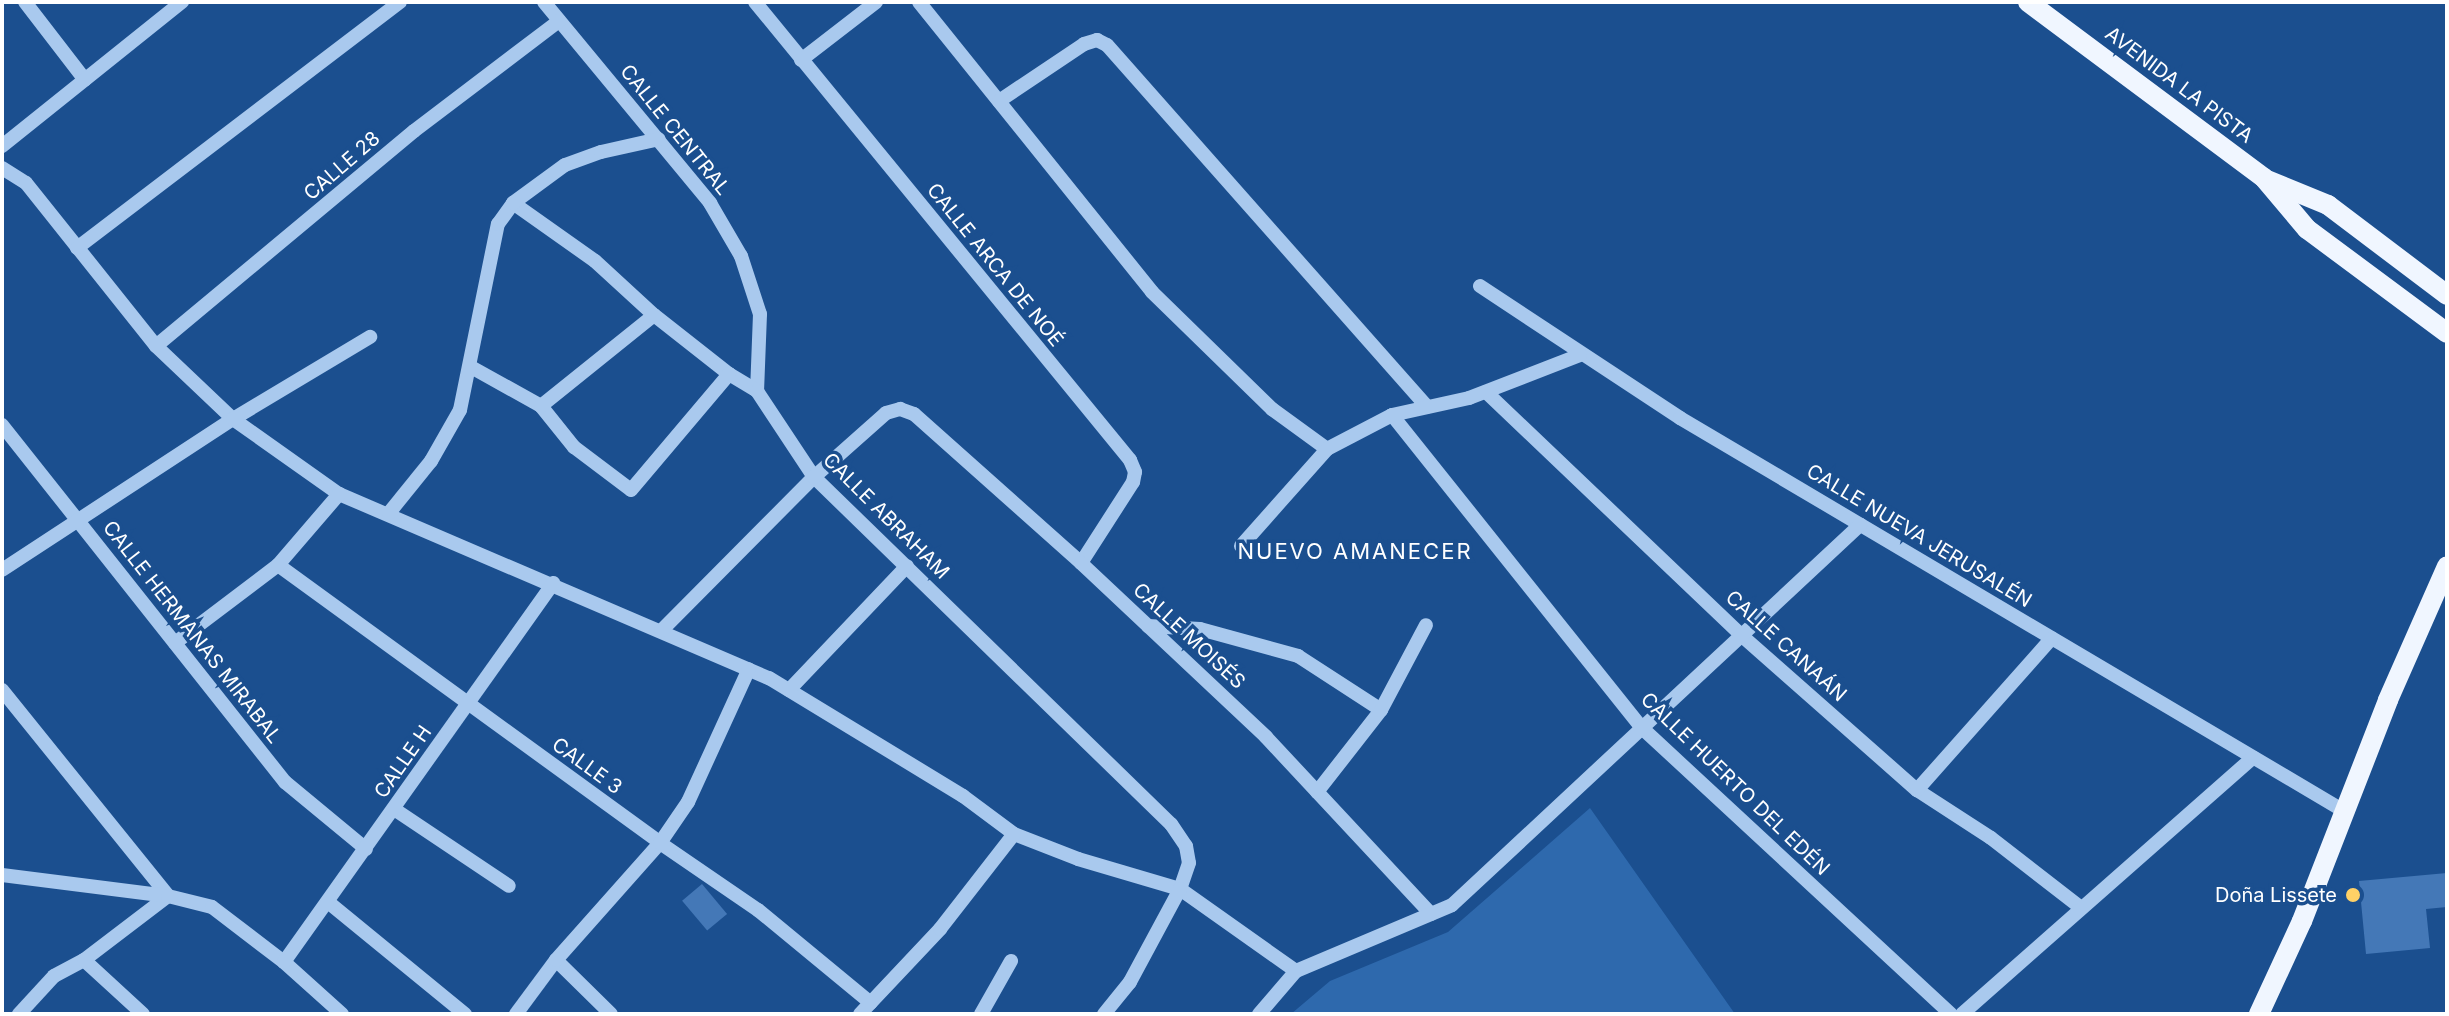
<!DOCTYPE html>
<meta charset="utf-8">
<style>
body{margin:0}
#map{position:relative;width:2449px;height:1016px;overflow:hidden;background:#1b4f8f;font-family:Inter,sans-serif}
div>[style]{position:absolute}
.green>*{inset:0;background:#2e69ad}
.building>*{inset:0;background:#4478b7;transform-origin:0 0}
.minor>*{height:14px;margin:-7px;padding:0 7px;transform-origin:7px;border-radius:7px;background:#a9c9ee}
.major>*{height:20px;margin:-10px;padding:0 10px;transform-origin:10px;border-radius:10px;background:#f0f6ff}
.dots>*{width:22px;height:22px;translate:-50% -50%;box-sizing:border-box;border:4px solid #1b4f8f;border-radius:50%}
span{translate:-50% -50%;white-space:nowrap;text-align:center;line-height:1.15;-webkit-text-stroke:7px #1b4f8f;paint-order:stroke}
.street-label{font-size:20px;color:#fff}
.poi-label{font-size:20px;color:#fff}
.right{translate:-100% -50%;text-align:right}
.neighbourhood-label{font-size:22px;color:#fff;letter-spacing:2px}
.frame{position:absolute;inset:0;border:4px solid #fff;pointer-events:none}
</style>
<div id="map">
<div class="green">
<i style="clip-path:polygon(1590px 808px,1735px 1014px,1291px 1014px,1330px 981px,1448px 932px)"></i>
</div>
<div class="building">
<i style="clip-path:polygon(2447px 873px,2447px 907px,2426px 909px,2430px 948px,2366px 954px,2359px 881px)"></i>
<i style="left:702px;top:884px;width:39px;height:26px;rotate:50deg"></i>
</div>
<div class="minor">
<i style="left:25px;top:2px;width:98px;rotate:52.4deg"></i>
<i style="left:544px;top:2px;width:261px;rotate:50.4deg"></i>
<i style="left:710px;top:203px;width:61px;rotate:59.7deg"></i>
<i style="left:741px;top:256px;width:61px;rotate:71.9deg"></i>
<i style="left:760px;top:314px;width:77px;rotate:92.2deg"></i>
<i style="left:755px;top:2px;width:592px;rotate:50.69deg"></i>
<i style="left:1130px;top:460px;width:13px;rotate:67deg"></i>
<i style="left:1135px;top:472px;width:10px;rotate:101deg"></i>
<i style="left:1133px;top:482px;width:96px;rotate:122.7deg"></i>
<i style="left:919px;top:2px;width:372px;rotate:51.2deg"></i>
<i style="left:1152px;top:292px;width:168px;rotate:44.3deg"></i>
<i style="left:1272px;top:409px;width:68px;rotate:36deg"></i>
<i style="left:801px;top:60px;width:95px;rotate:-37.7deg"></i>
<i style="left:999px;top:101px;width:102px;rotate:-33.8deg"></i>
<i style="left:1084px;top:44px;width:14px;rotate:-17deg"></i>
<i style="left:1097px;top:40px;width:11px;rotate:27deg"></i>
<i style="left:1107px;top:45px;width:483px;rotate:48.5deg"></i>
<i style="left:2px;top:146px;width:231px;rotate:-38.7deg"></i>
<i style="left:2px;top:168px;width:28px;rotate:32deg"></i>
<i style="left:26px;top:183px;width:208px;rotate:51.4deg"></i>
<i style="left:156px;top:346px;width:106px;rotate:43.5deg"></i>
<i style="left:233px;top:419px;width:130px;rotate:35.3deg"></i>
<i style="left:339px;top:494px;width:468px;rotate:23.2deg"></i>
<i style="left:769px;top:678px;width:227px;rotate:31.3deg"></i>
<i style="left:963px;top:796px;width:64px;rotate:36.7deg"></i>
<i style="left:1014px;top:834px;width:69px;rotate:21.3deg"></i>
<i style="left:1078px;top:859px;width:106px;rotate:16.4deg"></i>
<i style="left:1180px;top:889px;width:142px;rotate:35.3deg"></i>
<i style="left:513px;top:203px;width:100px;rotate:35.3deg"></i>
<i style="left:595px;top:261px;width:80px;rotate:42.5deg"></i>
<i style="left:654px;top:315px;width:95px;rotate:38.2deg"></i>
<i style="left:729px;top:374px;width:33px;rotate:31deg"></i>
<i style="left:757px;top:391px;width:103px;rotate:56.5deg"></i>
<i style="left:814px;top:477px;width:498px;rotate:44.2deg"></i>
<i style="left:1171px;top:824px;width:27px;rotate:56deg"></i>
<i style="left:1186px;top:846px;width:17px;rotate:80deg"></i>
<i style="left:1189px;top:863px;width:28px;rotate:109deg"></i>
<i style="left:1180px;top:889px;width:106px;rotate:118.3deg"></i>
<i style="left:1130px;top:982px;width:41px;rotate:129.1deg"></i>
<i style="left:77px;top:248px;width:406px;rotate:-37.3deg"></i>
<i style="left:1480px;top:286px;width:240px;rotate:33.4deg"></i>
<i style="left:1680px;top:418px;width:772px;rotate:30.62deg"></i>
<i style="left:156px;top:346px;width:336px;rotate:-39.8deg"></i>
<i style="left:414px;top:131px;width:182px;rotate:-37.2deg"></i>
<i style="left:471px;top:367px;width:80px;rotate:29.1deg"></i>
<i style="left:541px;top:406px;width:53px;rotate:51.2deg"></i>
<i style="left:574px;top:447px;width:71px;rotate:37deg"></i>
<i style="left:631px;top:490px;width:152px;rotate:-49.8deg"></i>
<i style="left:1486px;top:392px;width:352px;rotate:43.6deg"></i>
<i style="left:1741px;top:635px;width:235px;rotate:41.4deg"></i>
<i style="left:1917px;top:790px;width:88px;rotate:33deg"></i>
<i style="left:1991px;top:838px;width:113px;rotate:37.8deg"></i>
<i style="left:541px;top:406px;width:145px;rotate:-38.8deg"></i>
<i style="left:1392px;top:415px;width:401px;rotate:51.4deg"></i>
<i style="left:1642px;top:728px;width:421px;rotate:42.8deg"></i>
<i style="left:2px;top:425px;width:456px;rotate:51.6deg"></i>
<i style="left:285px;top:782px;width:105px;rotate:39.6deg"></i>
<i style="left:389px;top:513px;width:67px;rotate:-51.1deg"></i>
<i style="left:431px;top:461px;width:59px;rotate:-60.4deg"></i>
<i style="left:460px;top:410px;width:190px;rotate:-78.5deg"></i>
<i style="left:498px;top:224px;width:26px;rotate:-54deg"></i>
<i style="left:513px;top:203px;width:64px;rotate:-36.2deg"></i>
<i style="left:565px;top:165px;width:38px;rotate:-20deg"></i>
<i style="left:601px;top:152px;width:59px;rotate:-12.6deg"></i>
<i style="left:1241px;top:546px;width:130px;rotate:-48.4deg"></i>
<i style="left:1327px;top:449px;width:73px;rotate:-27.6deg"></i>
<i style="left:1392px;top:415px;width:79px;rotate:-12.4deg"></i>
<i style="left:1469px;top:398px;width:119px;rotate:-21.2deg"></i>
<i style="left:278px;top:565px;width:472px;rotate:36deg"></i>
<i style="left:660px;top:843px;width:119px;rotate:34.4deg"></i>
<i style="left:758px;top:910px;width:146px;rotate:39.5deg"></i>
<i style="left:2px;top:570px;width:276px;rotate:-33.2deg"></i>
<i style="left:233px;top:419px;width:160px;rotate:-30.9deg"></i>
<i style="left:1148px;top:626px;width:52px;rotate:3.3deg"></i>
<i style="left:1200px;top:629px;width:102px;rotate:15.4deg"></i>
<i style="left:1298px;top:656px;width:99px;rotate:33deg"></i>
<i style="left:661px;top:631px;width:217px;rotate:-45.2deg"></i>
<i style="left:814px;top:477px;width:96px;rotate:-41.6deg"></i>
<i style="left:886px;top:413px;width:15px;rotate:-16deg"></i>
<i style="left:900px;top:409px;width:15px;rotate:20deg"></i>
<i style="left:914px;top:414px;width:224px;rotate:41.7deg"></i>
<i style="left:1081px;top:563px;width:254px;rotate:43.2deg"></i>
<i style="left:1266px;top:737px;width:242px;rotate:47deg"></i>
<i style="left:175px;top:643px;width:129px;rotate:-37.1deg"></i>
<i style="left:278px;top:565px;width:94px;rotate:-49.3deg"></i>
<i style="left:2px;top:690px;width:265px;rotate:51.1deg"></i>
<i style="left:168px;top:896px;width:106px;rotate:142.7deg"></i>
<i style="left:84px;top:960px;width:34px;rotate:152deg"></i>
<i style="left:54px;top:976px;width:52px;rotate:132.6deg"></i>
<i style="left:789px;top:690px;width:171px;rotate:-46.4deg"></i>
<i style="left:1917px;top:790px;width:203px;rotate:-48.4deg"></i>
<i style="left:1317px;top:792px;width:104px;rotate:-52deg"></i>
<i style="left:1381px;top:710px;width:96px;rotate:-62.1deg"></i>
<i style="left:394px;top:809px;width:138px;rotate:33.8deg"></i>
<i style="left:2px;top:875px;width:167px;rotate:7.2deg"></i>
<i style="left:168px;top:896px;width:45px;rotate:14deg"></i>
<i style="left:212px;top:907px;width:91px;rotate:37.4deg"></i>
<i style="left:284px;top:962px;width:78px;rotate:41.9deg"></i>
<i style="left:328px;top:902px;width:177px;rotate:39.3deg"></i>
<i style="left:84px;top:960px;width:80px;rotate:42.5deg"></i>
<i style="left:556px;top:960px;width:77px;rotate:44.5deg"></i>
<i style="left:284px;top:962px;width:465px;rotate:-54.6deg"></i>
<i style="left:516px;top:1014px;width:67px;rotate:-53.5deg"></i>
<i style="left:556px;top:960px;width:157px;rotate:-48.4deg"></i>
<i style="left:660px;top:843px;width:50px;rotate:-55.7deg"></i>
<i style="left:688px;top:802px;width:146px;rotate:-65.4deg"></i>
<i style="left:860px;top:1014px;width:117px;rotate:-46.7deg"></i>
<i style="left:940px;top:929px;width:120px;rotate:-52.1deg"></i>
<i style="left:981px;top:1014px;width:61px;rotate:-60.5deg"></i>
<i style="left:1259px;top:1014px;width:57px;rotate:-49.3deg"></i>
<i style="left:1296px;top:971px;width:169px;rotate:-22.9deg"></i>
<i style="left:1452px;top:905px;width:558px;rotate:-42.96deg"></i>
<i style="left:1962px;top:1014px;width:388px;rotate:-41.4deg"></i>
</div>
<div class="major">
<i style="left:2028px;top:2px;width:294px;rotate:36.7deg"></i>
<i style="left:2264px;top:178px;width:67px;rotate:49.9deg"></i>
<i style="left:2307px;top:229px;width:174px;rotate:36.6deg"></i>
<i style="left:2267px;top:180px;width:66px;rotate:22.3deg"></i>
<i style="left:2328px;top:205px;width:149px;rotate:37.1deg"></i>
<i style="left:2259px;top:1014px;width:102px;rotate:-65.2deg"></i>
<i style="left:2302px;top:921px;width:237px;rotate:-68.7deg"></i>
<i style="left:2388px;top:700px;width:146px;rotate:-66.2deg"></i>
</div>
<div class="dots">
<i style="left:2353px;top:895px;background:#ffd166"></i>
</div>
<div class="street-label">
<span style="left:2179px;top:85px;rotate:37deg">AVENIDA LA PISTA</span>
<span style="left:675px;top:130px;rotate:51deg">CALLE CENTRAL</span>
<span style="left:342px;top:166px;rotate:-41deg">CALLE 28</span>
<span style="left:995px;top:265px;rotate:51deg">CALLE ARCA DE NOÉ</span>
<span style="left:886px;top:516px;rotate:45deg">CALLE ABRAHAM</span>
<span style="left:1919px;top:536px;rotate:31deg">CALLE NUEVA JERUSALÉN</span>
<span style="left:192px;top:632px;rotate:52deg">CALLE HERMANAS MIRABAL</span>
<span style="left:1189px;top:636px;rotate:43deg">CALLE MOISÉS</span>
<span style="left:1786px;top:646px;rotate:42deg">CALLE CANAÁN</span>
<span style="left:403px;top:762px;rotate:-55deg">CALLE H</span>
<span style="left:587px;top:766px;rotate:36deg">CALLE 3</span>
<span style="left:1735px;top:784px;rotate:44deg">CALLE HUERTO DEL EDÉN</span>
</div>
<div class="poi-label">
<span class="right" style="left:2337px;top:895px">Doña Lissete</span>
</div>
<div class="neighbourhood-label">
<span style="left:1355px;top:552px">NUEVO AMANECER</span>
</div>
<div class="frame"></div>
</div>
